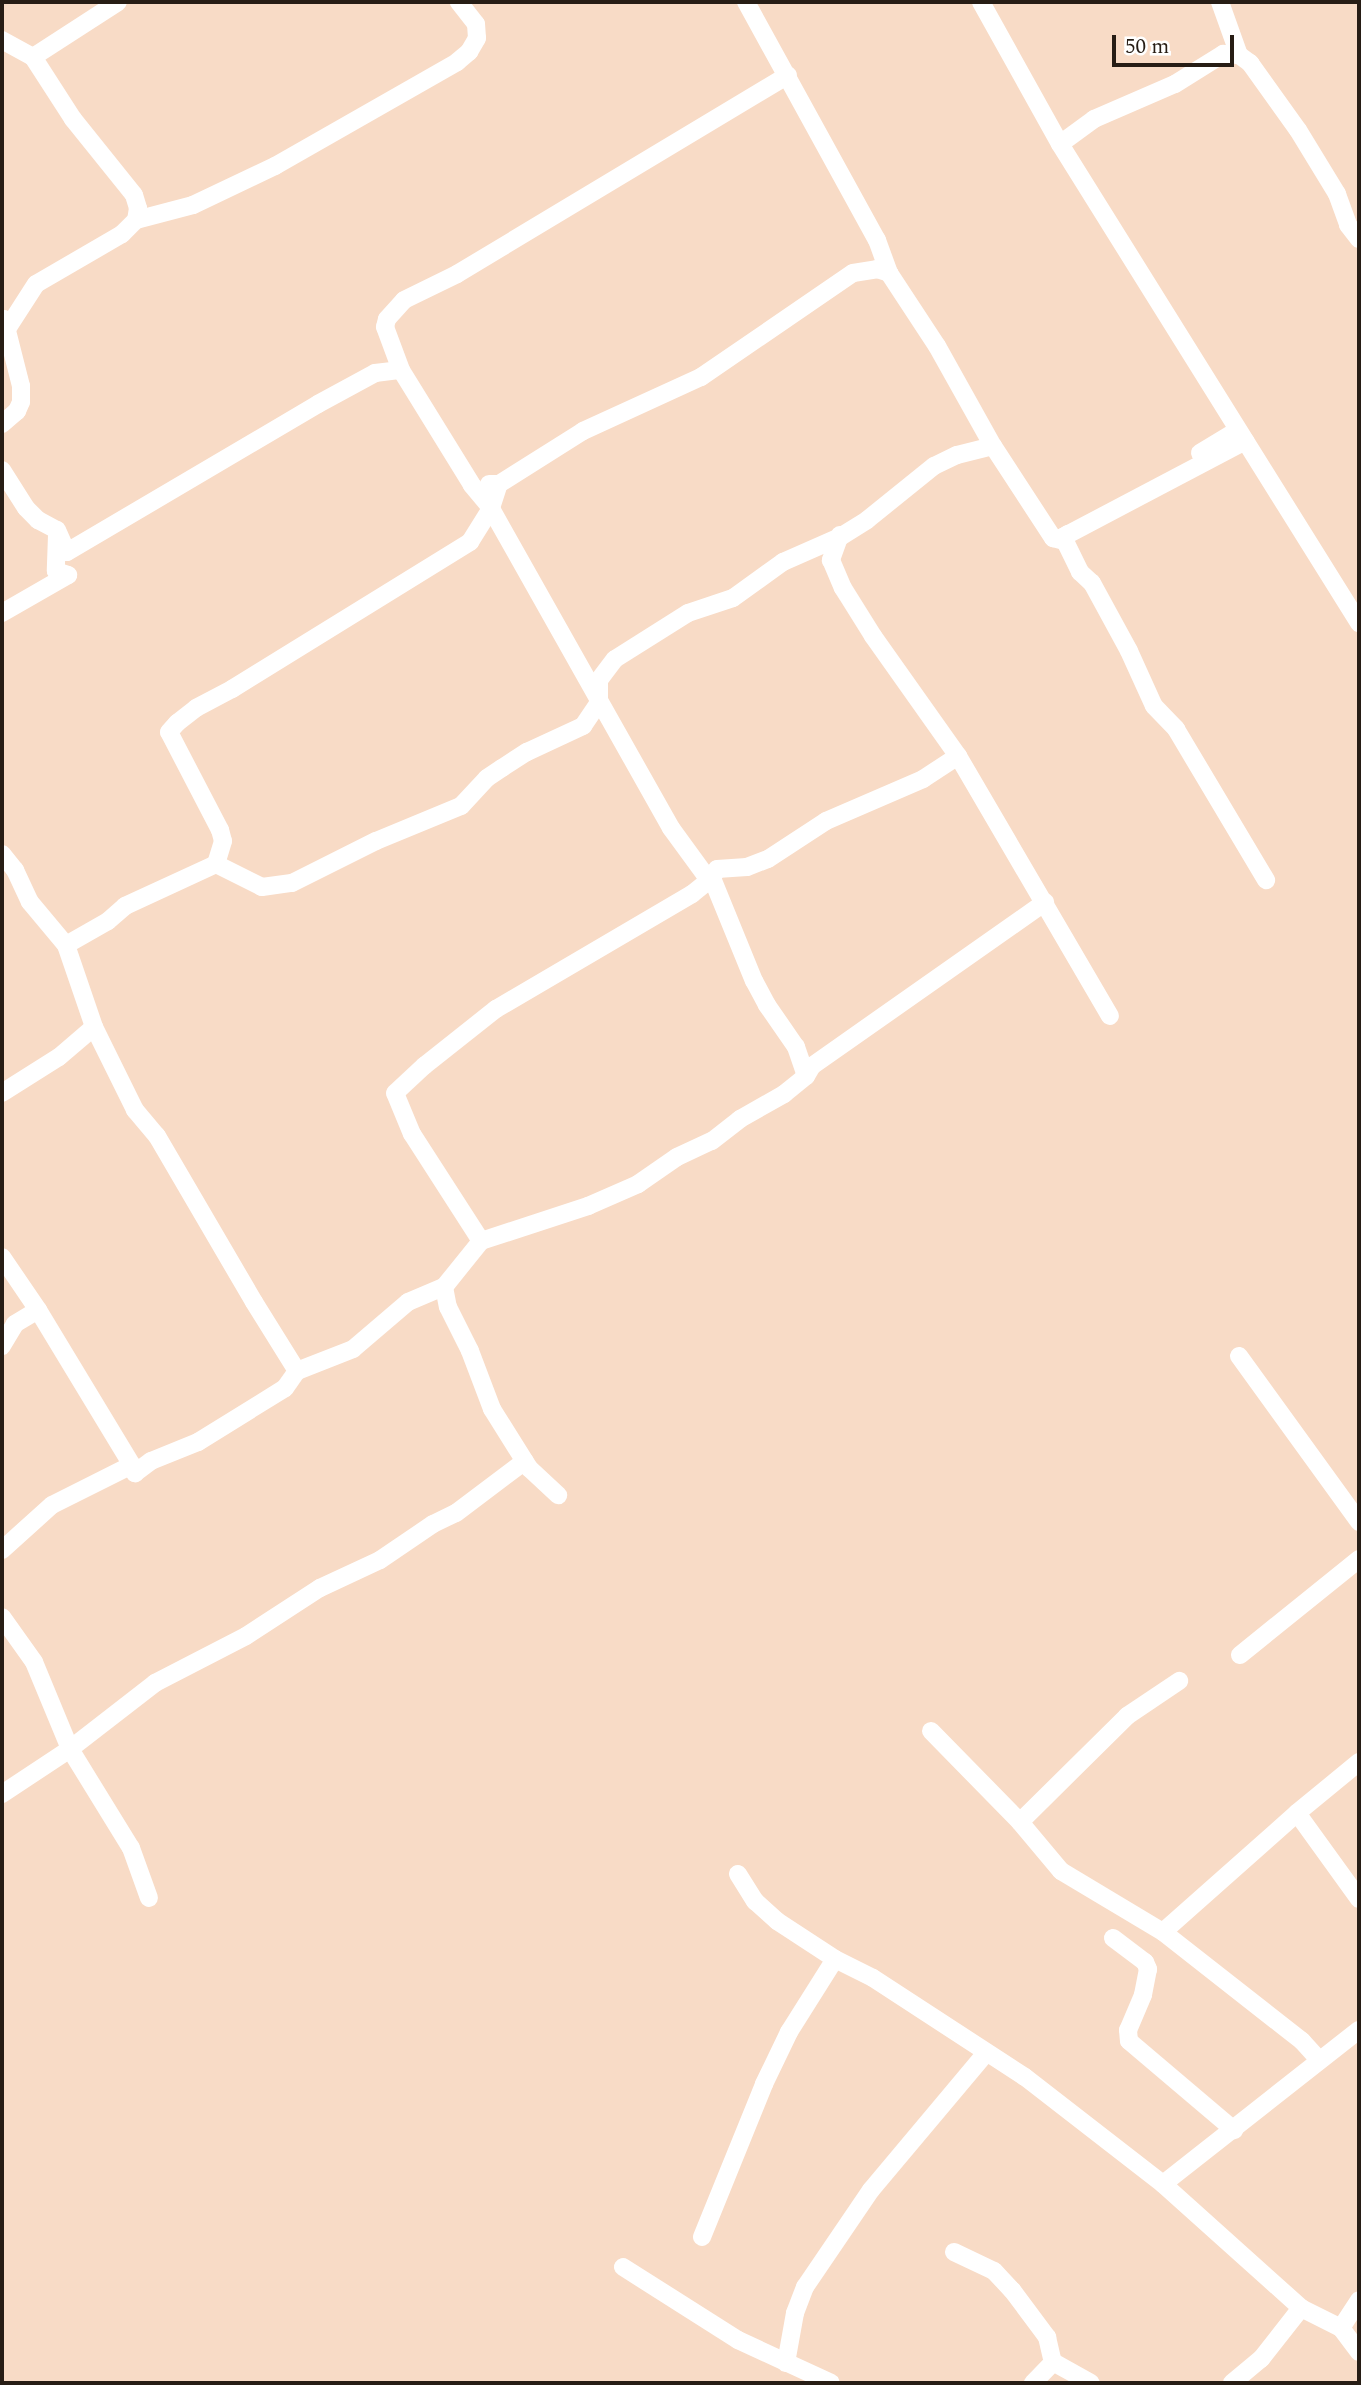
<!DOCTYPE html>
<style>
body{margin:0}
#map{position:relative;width:1361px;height:2385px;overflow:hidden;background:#f8dbc6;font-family:Spectral,serif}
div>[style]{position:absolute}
.street>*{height:18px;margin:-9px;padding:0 9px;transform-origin:9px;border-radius:9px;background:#fff}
span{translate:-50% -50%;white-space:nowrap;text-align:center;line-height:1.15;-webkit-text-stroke:5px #fff;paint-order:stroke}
.frame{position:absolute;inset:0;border:4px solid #271d15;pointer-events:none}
.scale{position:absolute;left:1112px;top:35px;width:122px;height:32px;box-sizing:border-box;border:4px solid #271d15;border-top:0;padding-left:9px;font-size:21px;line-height:24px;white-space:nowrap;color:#271d15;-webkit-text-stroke:5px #fff;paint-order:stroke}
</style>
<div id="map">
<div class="street">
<i style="left:746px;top:2px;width:272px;rotate:61.2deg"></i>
<i style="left:877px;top:240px;width:35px;rotate:70deg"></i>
<i style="left:889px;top:273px;width:87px;rotate:56.7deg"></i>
<i style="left:937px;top:346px;width:115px;rotate:60.8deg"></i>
<i style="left:993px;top:446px;width:110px;rotate:56.9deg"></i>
<i style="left:1053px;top:538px;width:11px;rotate:15deg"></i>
<i style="left:1064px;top:541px;width:4px;rotate:-104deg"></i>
<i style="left:1063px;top:537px;width:206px;rotate:-27.8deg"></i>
<i style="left:981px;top:2px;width:162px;rotate:60.9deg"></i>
<i style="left:1060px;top:144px;width:565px;rotate:58.03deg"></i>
<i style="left:1220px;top:2px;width:56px;rotate:70.3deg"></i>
<i style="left:2px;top:40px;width:35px;rotate:29deg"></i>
<i style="left:33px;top:57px;width:74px;rotate:57.2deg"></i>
<i style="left:73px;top:119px;width:97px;rotate:51.2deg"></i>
<i style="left:134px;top:195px;width:14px;rotate:73deg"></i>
<i style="left:138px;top:208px;width:12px;rotate:99deg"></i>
<i style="left:136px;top:220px;width:20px;rotate:135deg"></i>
<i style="left:122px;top:234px;width:99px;rotate:149.8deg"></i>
<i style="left:36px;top:284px;width:54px;rotate:122.8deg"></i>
<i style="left:33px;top:57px;width:101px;rotate:-32.9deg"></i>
<i style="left:1060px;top:144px;width:42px;rotate:-36.3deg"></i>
<i style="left:1094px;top:119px;width:88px;rotate:-23.4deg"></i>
<i style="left:1175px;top:84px;width:57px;rotate:-32deg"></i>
<i style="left:1223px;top:54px;width:16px;rotate:4deg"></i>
<i style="left:1239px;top:55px;width:14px;rotate:36deg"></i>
<i style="left:1250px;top:63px;width:82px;rotate:54.4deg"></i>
<i style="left:1298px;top:130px;width:75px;rotate:58.6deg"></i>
<i style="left:1337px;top:194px;width:33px;rotate:70deg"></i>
<i style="left:1348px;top:225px;width:18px;rotate:52deg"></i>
<i style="left:136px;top:220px;width:59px;rotate:-14.7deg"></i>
<i style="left:193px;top:205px;width:91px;rotate:-25.4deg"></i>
<i style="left:275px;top:166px;width:210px;rotate:-29.7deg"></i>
<i style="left:457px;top:62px;width:16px;rotate:-40deg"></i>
<i style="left:469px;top:52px;width:16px;rotate:-60deg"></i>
<i style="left:477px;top:38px;width:14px;rotate:-94deg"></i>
<i style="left:476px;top:24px;width:28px;rotate:-128deg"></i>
<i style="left:2px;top:424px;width:20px;rotate:-41deg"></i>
<i style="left:17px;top:411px;width:10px;rotate:-66deg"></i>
<i style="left:21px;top:402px;width:16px;rotate:-90deg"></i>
<i style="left:21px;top:386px;width:69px;rotate:-104.2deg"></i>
<i style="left:1200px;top:453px;width:44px;rotate:-31.2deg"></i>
<i style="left:2px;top:470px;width:45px;rotate:57.7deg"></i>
<i style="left:26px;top:508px;width:17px;rotate:45deg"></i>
<i style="left:38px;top:520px;width:21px;rotate:28deg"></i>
<i style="left:57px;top:530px;width:24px;rotate:66deg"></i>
<i style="left:67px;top:552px;width:291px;rotate:-30.5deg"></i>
<i style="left:318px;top:404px;width:65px;rotate:-28.5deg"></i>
<i style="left:375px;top:373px;width:26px;rotate:-7deg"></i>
<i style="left:489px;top:484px;width:10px"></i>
<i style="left:499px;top:484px;width:99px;rotate:-32.2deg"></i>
<i style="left:583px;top:431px;width:130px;rotate:-24.6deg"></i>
<i style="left:701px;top:377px;width:184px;rotate:-34.4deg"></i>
<i style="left:853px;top:273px;width:24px;rotate:-9deg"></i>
<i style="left:877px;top:269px;width:13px;rotate:18deg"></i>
<i style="left:1068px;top:534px;width:6px;rotate:149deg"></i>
<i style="left:1063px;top:537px;width:39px;rotate:64deg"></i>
<i style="left:1080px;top:572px;width:16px;rotate:43deg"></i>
<i style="left:1092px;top:583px;width:77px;rotate:61.4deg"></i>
<i style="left:1129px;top:651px;width:60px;rotate:65.6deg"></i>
<i style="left:1154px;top:706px;width:32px;rotate:46deg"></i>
<i style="left:1176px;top:729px;width:176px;rotate:59.2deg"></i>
<i style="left:57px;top:535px;width:36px;rotate:92deg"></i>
<i style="left:56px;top:571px;width:13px;rotate:18deg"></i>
<i style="left:840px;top:535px;width:27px;rotate:110deg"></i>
<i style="left:831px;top:560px;width:30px;rotate:67deg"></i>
<i style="left:843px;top:588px;width:57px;rotate:58deg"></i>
<i style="left:873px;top:636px;width:147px;rotate:54.7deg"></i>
<i style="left:958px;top:756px;width:301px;rotate:59.7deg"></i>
<i style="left:2px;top:613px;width:76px;rotate:-29.9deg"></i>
<i style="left:2px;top:854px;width:21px;rotate:51deg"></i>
<i style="left:15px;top:870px;width:35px;rotate:65deg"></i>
<i style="left:30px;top:902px;width:56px;rotate:50.1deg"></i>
<i style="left:66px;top:945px;width:87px;rotate:71.1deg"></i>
<i style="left:94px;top:1027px;width:93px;rotate:63.7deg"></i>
<i style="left:135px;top:1110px;width:34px;rotate:50deg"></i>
<i style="left:157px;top:1136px;width:192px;rotate:59.7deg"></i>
<i style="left:254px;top:1302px;width:81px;rotate:58.1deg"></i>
<i style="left:216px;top:864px;width:51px;rotate:26.6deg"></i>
<i style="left:262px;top:887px;width:30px;rotate:-8deg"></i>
<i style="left:292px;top:883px;width:94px;rotate:-26.6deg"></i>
<i style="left:376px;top:841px;width:92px;rotate:-22.4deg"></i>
<i style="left:461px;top:806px;width:38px;rotate:-47deg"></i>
<i style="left:487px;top:778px;width:18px;rotate:-34deg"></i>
<i style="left:502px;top:768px;width:30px;rotate:-33deg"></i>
<i style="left:527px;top:752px;width:62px;rotate:-24.9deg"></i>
<i style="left:583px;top:726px;width:29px;rotate:-56deg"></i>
<i style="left:599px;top:702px;width:22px;rotate:-90deg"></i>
<i style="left:599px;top:680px;width:26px;rotate:-53deg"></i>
<i style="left:615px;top:659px;width:86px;rotate:-32.2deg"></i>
<i style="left:688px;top:613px;width:47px;rotate:-18.4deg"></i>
<i style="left:733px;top:598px;width:62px;rotate:-35.8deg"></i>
<i style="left:783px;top:562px;width:62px;rotate:-23.7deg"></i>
<i style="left:840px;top:537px;width:32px;rotate:-32deg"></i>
<i style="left:867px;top:520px;width:86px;rotate:-38.9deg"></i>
<i style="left:934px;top:466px;width:25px;rotate:-26deg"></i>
<i style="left:957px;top:455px;width:37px;rotate:-14deg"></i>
<i style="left:66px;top:945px;width:48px;rotate:-29.7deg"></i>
<i style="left:108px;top:921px;width:23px;rotate:-41deg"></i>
<i style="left:125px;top:906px;width:100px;rotate:-24.8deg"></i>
<i style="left:216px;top:864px;width:24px;rotate:-73deg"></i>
<i style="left:223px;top:841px;width:11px;rotate:-105deg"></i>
<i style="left:220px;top:830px;width:110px;rotate:-117.5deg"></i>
<i style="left:169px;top:732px;width:12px;rotate:-48deg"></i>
<i style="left:177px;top:723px;width:24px;rotate:-38deg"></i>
<i style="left:196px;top:708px;width:41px;rotate:-27.8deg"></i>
<i style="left:232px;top:689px;width:280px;rotate:-31.7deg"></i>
<i style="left:470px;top:542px;width:40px;rotate:-58deg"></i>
<i style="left:491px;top:508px;width:25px;rotate:-72deg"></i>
<i style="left:806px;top:1076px;width:12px;rotate:-59deg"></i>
<i style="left:812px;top:1066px;width:285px;rotate:-35.1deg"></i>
<i style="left:2px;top:1093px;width:67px;rotate:-32.3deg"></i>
<i style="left:59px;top:1057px;width:46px;rotate:-40.6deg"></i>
<i style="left:481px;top:1241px;width:127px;rotate:-122.8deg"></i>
<i style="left:412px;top:1134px;width:44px;rotate:-112.5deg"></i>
<i style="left:395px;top:1093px;width:40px;rotate:-43deg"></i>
<i style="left:424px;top:1066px;width:92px;rotate:-38.4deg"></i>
<i style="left:496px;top:1009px;width:227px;rotate:-30.4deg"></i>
<i style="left:692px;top:894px;width:26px;rotate:-39deg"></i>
<i style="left:712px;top:878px;width:10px;rotate:-61deg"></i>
<i style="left:717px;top:869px;width:30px;rotate:-4deg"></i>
<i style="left:747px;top:867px;width:22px;rotate:-21deg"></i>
<i style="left:768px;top:859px;width:69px;rotate:-33.2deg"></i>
<i style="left:826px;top:821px;width:106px;rotate:-23.4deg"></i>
<i style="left:923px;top:779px;width:42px;rotate:-33.3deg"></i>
<i style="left:2px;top:1257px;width:64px;rotate:55.8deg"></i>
<i style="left:38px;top:1310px;width:27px;rotate:149deg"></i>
<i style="left:15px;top:1324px;width:26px;rotate:121deg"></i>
<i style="left:444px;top:1287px;width:20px;rotate:79deg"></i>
<i style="left:448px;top:1307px;width:49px;rotate:63.4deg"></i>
<i style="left:470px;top:1351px;width:62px;rotate:69.2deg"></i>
<i style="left:492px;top:1409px;width:70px;rotate:57.9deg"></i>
<i style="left:529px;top:1468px;width:40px;rotate:43deg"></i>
<i style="left:38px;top:1310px;width:181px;rotate:58.8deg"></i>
<i style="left:1239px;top:1356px;width:205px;rotate:54.1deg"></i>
<i style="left:2px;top:1550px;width:67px;rotate:-42deg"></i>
<i style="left:52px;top:1505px;width:89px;rotate:-26.6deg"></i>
<i style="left:132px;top:1465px;width:9px;rotate:69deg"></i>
<i style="left:135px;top:1473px;width:20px;rotate:-37deg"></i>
<i style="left:151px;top:1461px;width:51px;rotate:-22deg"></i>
<i style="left:198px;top:1442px;width:102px;rotate:-31.8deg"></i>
<i style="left:285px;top:1388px;width:21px;rotate:-55deg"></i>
<i style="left:297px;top:1371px;width:60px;rotate:-21.4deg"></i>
<i style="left:353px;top:1349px;width:72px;rotate:-40.5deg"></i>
<i style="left:408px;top:1302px;width:39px;rotate:-23deg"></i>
<i style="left:444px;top:1287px;width:59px;rotate:-51.2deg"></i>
<i style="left:481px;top:1241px;width:113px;rotate:-18.1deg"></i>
<i style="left:588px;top:1206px;width:55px;rotate:-23.7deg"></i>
<i style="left:638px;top:1184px;width:47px;rotate:-34.7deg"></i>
<i style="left:677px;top:1157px;width:38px;rotate:-25deg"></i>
<i style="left:712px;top:1141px;width:36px;rotate:-38deg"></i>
<i style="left:740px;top:1119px;width:51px;rotate:-29.6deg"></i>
<i style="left:784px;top:1094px;width:28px;rotate:-39deg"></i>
<i style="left:806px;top:1076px;width:31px;rotate:-109deg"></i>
<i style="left:796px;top:1047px;width:51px;rotate:-124.6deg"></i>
<i style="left:767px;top:1005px;width:27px;rotate:-118deg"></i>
<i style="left:754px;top:981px;width:111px;rotate:-112.2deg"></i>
<i style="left:712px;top:878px;width:6px;rotate:-162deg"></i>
<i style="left:706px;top:876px;width:59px;rotate:-126.1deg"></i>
<i style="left:671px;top:828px;width:367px;rotate:-119.4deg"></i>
<i style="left:491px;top:508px;width:30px;rotate:-130deg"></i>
<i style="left:472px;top:485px;width:135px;rotate:-121.7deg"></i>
<i style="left:401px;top:370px;width:46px;rotate:-110.4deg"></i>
<i style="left:385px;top:327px;width:8px;rotate:-76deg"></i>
<i style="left:387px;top:319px;width:25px;rotate:-48deg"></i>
<i style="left:404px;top:300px;width:59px;rotate:-26.1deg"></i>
<i style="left:457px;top:274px;width:386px;rotate:-31deg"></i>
<i style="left:2px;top:1617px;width:55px;rotate:54.6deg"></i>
<i style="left:34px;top:1662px;width:94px;rotate:67.5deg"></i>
<i style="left:70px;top:1749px;width:116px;rotate:58.4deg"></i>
<i style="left:131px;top:1848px;width:53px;rotate:70.2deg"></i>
<i style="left:1240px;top:1655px;width:153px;rotate:-38.9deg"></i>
<i style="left:931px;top:1731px;width:127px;rotate:45.6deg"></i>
<i style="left:1020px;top:1822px;width:64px;rotate:50.1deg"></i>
<i style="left:1061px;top:1871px;width:119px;rotate:30.9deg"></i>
<i style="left:1359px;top:1762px;width:80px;rotate:140.6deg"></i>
<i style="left:1297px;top:1813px;width:106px;rotate:54.2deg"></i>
<i style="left:2px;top:1794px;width:82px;rotate:-33.5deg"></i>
<i style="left:70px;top:1749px;width:108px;rotate:-37.8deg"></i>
<i style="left:155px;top:1683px;width:102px;rotate:-27.3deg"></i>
<i style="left:246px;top:1636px;width:88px;rotate:-33deg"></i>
<i style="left:320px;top:1588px;width:66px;rotate:-25deg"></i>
<i style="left:380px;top:1560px;width:64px;rotate:-34.2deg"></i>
<i style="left:433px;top:1524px;width:25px;rotate:-26deg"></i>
<i style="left:456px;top:1513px;width:86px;rotate:-37deg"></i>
<i style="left:1297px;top:1813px;width:179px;rotate:138.4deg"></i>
<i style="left:1163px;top:1932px;width:177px;rotate:38.1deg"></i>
<i style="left:1302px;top:2041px;width:25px;rotate:48deg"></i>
<i style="left:1020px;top:1822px;width:151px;rotate:-44.7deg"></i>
<i style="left:1127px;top:1716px;width:63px;rotate:-33.9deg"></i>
<i style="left:738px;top:1874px;width:32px;rotate:58deg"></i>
<i style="left:755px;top:1901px;width:30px;rotate:42deg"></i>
<i style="left:777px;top:1921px;width:69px;rotate:33.2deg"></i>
<i style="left:835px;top:1959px;width:42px;rotate:26.6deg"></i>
<i style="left:873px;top:1978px;width:181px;rotate:33.1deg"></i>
<i style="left:1025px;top:2077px;width:175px;rotate:37.8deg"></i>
<i style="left:1163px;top:2184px;width:249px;rotate:-38.2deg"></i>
<i style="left:1113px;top:1938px;width:40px;rotate:37deg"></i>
<i style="left:1145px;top:1962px;width:8px;rotate:67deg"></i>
<i style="left:1148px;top:1969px;width:26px;rotate:101deg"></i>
<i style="left:1143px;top:1995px;width:38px;rotate:113deg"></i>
<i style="left:1128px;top:2030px;width:11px;rotate:85deg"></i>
<i style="left:1129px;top:2041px;width:138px;rotate:40.3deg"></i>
<i style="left:1163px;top:2184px;width:186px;rotate:41.9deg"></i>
<i style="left:702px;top:2237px;width:165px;rotate:-67.9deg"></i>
<i style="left:764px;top:2084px;width:58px;rotate:-64.3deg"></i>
<i style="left:789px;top:2032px;width:86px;rotate:-57.8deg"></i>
<i style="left:954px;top:2252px;width:44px;rotate:25.4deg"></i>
<i style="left:994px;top:2271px;width:26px;rotate:47deg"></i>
<i style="left:1012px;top:2290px;width:59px;rotate:53.3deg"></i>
<i style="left:1047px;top:2337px;width:26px;rotate:77deg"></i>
<i style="left:623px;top:2267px;width:136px;rotate:32.4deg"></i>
<i style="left:738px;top:2340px;width:102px;rotate:24.8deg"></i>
<i style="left:1341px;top:2328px;width:33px;rotate:-57deg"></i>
<i style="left:1053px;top:2362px;width:43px;rotate:28.9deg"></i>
<i style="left:786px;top:2363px;width:51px;rotate:-79.8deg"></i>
<i style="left:795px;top:2313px;width:28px;rotate:-69deg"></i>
<i style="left:805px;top:2287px;width:117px;rotate:-55.8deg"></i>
<i style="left:871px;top:2190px;width:179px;rotate:-50deg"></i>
<i style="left:1033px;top:2383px;width:29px;rotate:-46deg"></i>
<i style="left:1232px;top:2383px;width:38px;rotate:-40deg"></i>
<i style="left:1261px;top:2359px;width:65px;rotate:-51.9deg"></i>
<i style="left:1301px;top:2308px;width:45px;rotate:26.6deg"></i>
<i style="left:1341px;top:2328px;width:30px;rotate:53deg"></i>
</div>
<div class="frame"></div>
<div class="scale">50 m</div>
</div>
